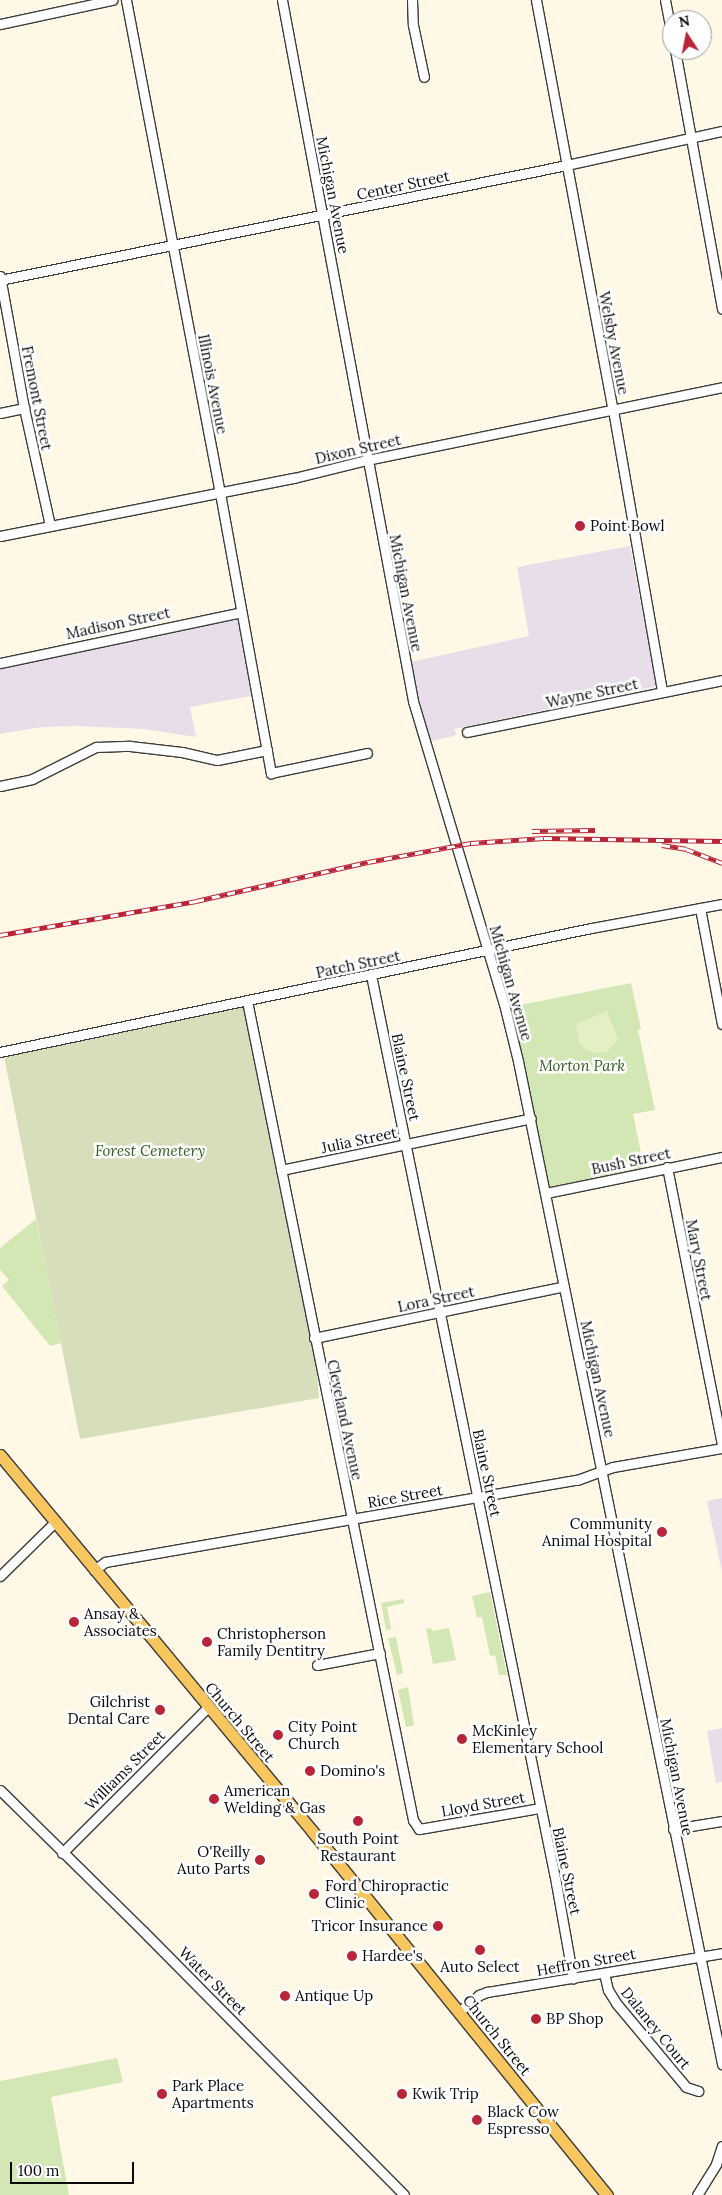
<!DOCTYPE html>
<style>
body{margin:0}
#map{position:relative;width:722px;height:2195px;overflow:hidden;background:#fff8e7;font-family:Lora,serif}
div>[style]{position:absolute}
.industrial>*{inset:0;background:#e7deea}
.green>*{inset:0;background:#d2e7b3}
.cemetery>*{inset:0;background:#d6debb}
.pitch>*{inset:0;background:#e4efc4}
.roads{filter:drop-shadow(1px 0 #3d3d3d) drop-shadow(-1px 0 #3d3d3d) drop-shadow(0 1px #3d3d3d) drop-shadow(0 -1px #3d3d3d)}
.minor>*{height:9px;margin:-4.5px;padding:0 4.5px;transform-origin:4.5px;border-radius:4.5px;background:#fff}
.major>*{height:11px;margin:-5.5px;padding:0 5.5px;transform-origin:5.5px;border-radius:5.5px;background:#f8c65f}
.rail>*{height:4.5px;margin-top:-2.25px;transform-origin:0;background:repeating-linear-gradient(90deg,#fff 0 8px,#b82538 0 16px);box-sizing:border-box;border-block:1px solid #b82538}
.dots>*{width:14px;height:14px;translate:-50% -50%;box-sizing:border-box;border:2px solid #fff;border-radius:50%}
span{translate:-50% -50%;white-space:nowrap;text-align:center;line-height:1.15;-webkit-text-stroke:5px #fff;paint-order:stroke}
.street-label{font-size:15px;color:#0a0a0a}
.poi-label{font-size:15px;color:#0a0a0a}
.left{translate:0 -50%;text-align:left}
.right{translate:-100% -50%;text-align:right}
.park-label{font-size:15px;color:#30601c;font-style:italic}
.north{position:absolute;left:662px;top:10px;width:50px;height:50px;box-sizing:border-box;background:#fff;border:1px solid #9d9d9d;border-radius:50%;rotate:349deg;font-size:14px;font-weight:700;line-height:20px;text-align:center;color:#0a0a0a}
.north::after{content:'';display:block;margin:auto;width:18px;height:22px;background:#b82538;clip-path:polygon(50% 0,100% 100%,50% 72%,0 100%)}
.scale{position:absolute;left:10px;top:2162px;width:124px;height:22px;box-sizing:border-box;border:2px solid #0a0a0a;border-top:0;padding-left:6px;font-size:15px;line-height:18px;white-space:nowrap;color:#0a0a0a;-webkit-text-stroke:4px #fff;paint-order:stroke}
</style>
<div id="map">
<div class="industrial">
<i style="clip-path:polygon(630px 546px,656px 684px,654px 687px,454px 729px,457px 735px,425px 743px,406px 663px,529px 636px,517px 567px)"></i>
<i style="clip-path:polygon(241px 612px,256px 695px,190px 707px,196px 737px,143px 729px,78px 726px,42px 727px,0 734px,0 663px)"></i>
<i style="clip-path:polygon(722px 1498px,722px 1572px,707px 1501px)"></i>
<i style="clip-path:polygon(722px 1728px,722px 1782px,716px 1783px,707px 1731px)"></i>
</div>
<div class="green">
<i style="clip-path:polygon(631px 983px,641px 1029px,638px 1030px,655px 1110px,633px 1114px,645px 1172px,546px 1193px,505px 1008px)"></i>
<i style="clip-path:polygon(36px 1219px,61px 1343px,50px 1346px,2px 1286px,9px 1280px,0 1270px,0 1248px)"></i>
<i style="clip-path:polygon(490px 1592px,507px 1675px,499px 1675px,495px 1655px,490px 1656px,482px 1617px,477px 1618px,472px 1596px)"></i>
<i style="clip-path:polygon(404px 1599px,404px 1603px,387px 1607px,391px 1629px,386px 1630px,381px 1603px)"></i>
<i style="clip-path:polygon(431px 1628px,432px 1631px,449px 1628px,456px 1660px,433px 1664px,426px 1629px)"></i>
<i style="clip-path:polygon(396px 1637px,403px 1673px,397px 1675px,388px 1638px)"></i>
<i style="clip-path:polygon(408px 1687px,414px 1725px,406px 1727px,398px 1690px)"></i>
<i style="clip-path:polygon(117px 2058px,123px 2082px,51px 2097px,69px 2195px,0 2195px,0 2081px)"></i>
</div>
<div class="cemetery">
<i style="clip-path:polygon(247px 1001px,314px 1338px,319px 1398px,80px 1439px,3px 1051px)"></i>
</div>
<div class="pitch">
<i style="clip-path:polygon(607px 1011px,618px 1039px,607px 1052px,595px 1053px,586px 1050px,579px 1042px,576px 1024px)"></i>
</div>
<div class="roads">
<div class="minor">
<i style="left:126px;top:0;width:502px;rotate:79.21deg"></i>
<i style="left:220px;top:493px;width:285px;rotate:79.7deg"></i>
<i style="left:271px;top:773px;width:98px;rotate:-11.8deg"></i>
<i style="left:282px;top:0;width:713px;rotate:79.41deg"></i>
<i style="left:413px;top:701px;width:316px;rotate:73.3deg"></i>
<i style="left:504px;top:1004px;width:59px;rotate:76.2deg"></i>
<i style="left:518px;top:1061px;width:1024px;rotate:78.5deg"></i>
<i style="left:412px;top:0;width:25px;rotate:88deg"></i>
<i style="left:413px;top:25px;width:53px;rotate:78.1deg"></i>
<i style="left:536px;top:0;width:417px;rotate:79.4deg"></i>
<i style="left:613px;top:410px;width:286px;rotate:80.1deg"></i>
<i style="left:665px;top:0;width:37px;rotate:79deg"></i>
<i style="left:0;top:24px;width:115px;rotate:-12.1deg"></i>
<i style="left:675px;top:50px;width:263px;rotate:79.7deg"></i>
<i style="left:0;top:276px;width:134px;rotate:79.7deg"></i>
<i style="left:24px;top:408px;width:120px;rotate:77.5deg"></i>
<i style="left:0;top:280px;width:579px;rotate:-11.47deg"></i>
<i style="left:567px;top:165px;width:159px;rotate:-12.4deg"></i>
<i style="left:0;top:413px;width:25px;rotate:-12deg"></i>
<i style="left:0;top:536px;width:300px;rotate:-11.2deg"></i>
<i style="left:294px;top:478px;width:75px;rotate:-13.9deg"></i>
<i style="left:367px;top:460px;width:362px;rotate:-11.6deg"></i>
<i style="left:0;top:663px;width:246px;rotate:-11.9deg"></i>
<i style="left:467px;top:732px;width:260px;rotate:-11.5deg"></i>
<i style="left:0;top:786px;width:33px;rotate:-12deg"></i>
<i style="left:32px;top:779px;width:72px;rotate:-26.6deg"></i>
<i style="left:96px;top:747px;width:34px;rotate:-2deg"></i>
<i style="left:130px;top:746px;width:52px;rotate:6.6deg"></i>
<i style="left:182px;top:752px;width:36px;rotate:13deg"></i>
<i style="left:217px;top:760px;width:51px;rotate:-11.3deg"></i>
<i style="left:700px;top:908px;width:118px;rotate:79.3deg"></i>
<i style="left:371px;top:975px;width:927px;rotate:78.48deg"></i>
<i style="left:556px;top:1883px;width:97px;rotate:79.9deg"></i>
<i style="left:247px;top:1001px;width:836px;rotate:78.54deg"></i>
<i style="left:413px;top:1820px;width:11px;rotate:56deg"></i>
<i style="left:419px;top:1829px;width:6px;rotate:-9deg"></i>
<i style="left:425px;top:1828px;width:117px;rotate:-9.9deg"></i>
<i style="left:0;top:1052px;width:604px;rotate:-11.85deg"></i>
<i style="left:591px;top:928px;width:133px;rotate:-10.4deg"></i>
<i style="left:667px;top:1167px;width:284px;rotate:78.8deg"></i>
<i style="left:281px;top:1170px;width:255px;rotate:-11.7deg"></i>
<i style="left:546px;top:1193px;width:180px;rotate:-11.6deg"></i>
<i style="left:314px;top:1338px;width:255px;rotate:-11.7deg"></i>
<i style="left:94px;top:1570px;width:14px;rotate:-36deg"></i>
<i style="left:105px;top:1562px;width:479px;rotate:-9.9deg"></i>
<i style="left:577px;top:1480px;width:38px;rotate:-20deg"></i>
<i style="left:613px;top:1467px;width:111px;rotate:-9.9deg"></i>
<i style="left:0;top:1576px;width:77px;rotate:-44.5deg"></i>
<i style="left:317px;top:1665px;width:64px;rotate:-10.8deg"></i>
<i style="left:0;top:1790px;width:201px;rotate:44.6deg"></i>
<i style="left:143px;top:1931px;width:371px;rotate:45.3deg"></i>
<i style="left:673px;top:1829px;width:50px;rotate:-9.3deg"></i>
<i style="left:62px;top:1853px;width:206px;rotate:-45deg"></i>
<i style="left:604px;top:1973px;width:17px;rotate:77deg"></i>
<i style="left:608px;top:1990px;width:15px;rotate:58deg"></i>
<i style="left:616px;top:2003px;width:109px;rotate:50.2deg"></i>
<i style="left:686px;top:2087px;width:13px;rotate:18deg"></i>
<i style="left:460px;top:2011px;width:25px;rotate:-40deg"></i>
<i style="left:479px;top:1995px;width:9px;rotate:-21deg"></i>
<i style="left:487px;top:1992px;width:238px;rotate:-9.4deg"></i>
<i style="left:697px;top:2195px;width:36px;rotate:-58deg"></i>
<i style="left:716px;top:2164px;width:19px;rotate:-72deg"></i>
</div>
<div class="major">
<i style="left:0;top:1455px;width:489px;rotate:50.3deg"></i>
<i style="left:312px;top:1831px;width:469px;rotate:51deg"></i>
</div>
</div>
<div class="rail">
<i style="left:532px;top:831px;width:63px;rotate:-0.9deg"></i>
<i style="left:662px;top:845px;width:24px;rotate:9deg"></i>
<i style="left:686px;top:849px;width:39px;rotate:21deg"></i>
<i style="left:0;top:935px;width:199px;rotate:-9.8deg"></i>
<i style="left:196px;top:901px;width:176px;rotate:-12.8deg"></i>
<i style="left:368px;top:862px;width:105px;rotate:-10.5deg"></i>
<i style="left:471px;top:843px;width:73px;rotate:-3.9deg"></i>
<i style="left:544px;top:838px;width:178px;rotate:1deg"></i>
</div>
<div class="dots">
<i style="left:580px;top:526px;background:#b82538"></i>
<i style="left:662px;top:1532px;background:#b82538"></i>
<i style="left:74px;top:1622px;background:#b82538"></i>
<i style="left:207px;top:1642px;background:#b82538"></i>
<i style="left:160px;top:1710px;background:#b82538"></i>
<i style="left:278px;top:1735px;background:#b82538"></i>
<i style="left:462px;top:1739px;background:#b82538"></i>
<i style="left:310px;top:1771px;background:#b82538"></i>
<i style="left:214px;top:1799px;background:#b82538"></i>
<i style="left:358px;top:1821px;background:#b82538"></i>
<i style="left:260px;top:1860px;background:#b82538"></i>
<i style="left:314px;top:1894px;background:#b82538"></i>
<i style="left:438px;top:1926px;background:#b82538"></i>
<i style="left:480px;top:1950px;background:#b82538"></i>
<i style="left:352px;top:1956px;background:#b82538"></i>
<i style="left:285px;top:1996px;background:#b82538"></i>
<i style="left:536px;top:2019px;background:#b82538"></i>
<i style="left:162px;top:2094px;background:#b82538"></i>
<i style="left:402px;top:2094px;background:#b82538"></i>
<i style="left:477px;top:2120px;background:#b82538"></i>
</div>
<div class="street-label">
<span style="left:403px;top:185px;rotate:-12deg">Center Street</span>
<span style="left:333px;top:195px;rotate:79deg">Michigan Avenue</span>
<span style="left:614px;top:343px;rotate:79deg">Welsby Avenue</span>
<span style="left:213px;top:384px;rotate:79deg">Illinois Avenue</span>
<span style="left:37px;top:398px;rotate:79deg">Fremont Street</span>
<span style="left:358px;top:449px;rotate:-13deg">Dixon Street</span>
<span style="left:406px;top:593px;rotate:79deg">Michigan Avenue</span>
<span style="left:118px;top:623px;rotate:-12deg">Madison Street</span>
<span style="left:592px;top:693px;rotate:-12deg">Wayne Street</span>
<span style="left:358px;top:964px;rotate:-12deg">Patch Street</span>
<span style="left:511px;top:983px;rotate:74deg">Michigan Avenue</span>
<span style="left:406px;top:1077px;rotate:78deg">Blaine Street</span>
<span style="left:359px;top:1140px;rotate:-12deg">Julia Street</span>
<span style="left:631px;top:1161px;rotate:-12deg">Bush Street</span>
<span style="left:699px;top:1260px;rotate:79deg">Mary Street</span>
<span style="left:436px;top:1299px;rotate:-12deg">Lora Street</span>
<span style="left:598px;top:1379px;rotate:78deg">Michigan Avenue</span>
<span style="left:345px;top:1420px;rotate:78deg">Cleveland Avenue</span>
<span style="left:487px;top:1473px;rotate:78deg">Blaine Street</span>
<span style="left:405px;top:1496px;rotate:-10deg">Rice Street</span>
<span style="left:240px;top:1722px;rotate:50deg">Church Street</span>
<span style="left:125px;top:1770px;rotate:-45deg">Williams Street</span>
<span style="left:677px;top:1777px;rotate:79deg">Michigan Avenue</span>
<span style="left:483px;top:1804px;rotate:-10deg">Lloyd Street</span>
<span style="left:567px;top:1871px;rotate:78deg">Blaine Street</span>
<span style="left:586px;top:1962px;rotate:-10deg">Heffron Street</span>
<span style="left:213px;top:1981px;rotate:45deg">Water Street</span>
<span style="left:656px;top:2028px;rotate:51deg">Dalaney Court</span>
<span style="left:497px;top:2035px;rotate:51deg">Church Street</span>
</div>
<div class="poi-label">
<span class="left" style="left:590px;top:526px">Point Bowl</span>
<span class="right" style="left:652px;top:1532px">Community<br>Animal Hospital</span>
<span class="left" style="left:84px;top:1622px">Ansay &amp;<br>Associates</span>
<span class="left" style="left:217px;top:1642px">Christopherson<br>Family Dentitry</span>
<span class="right" style="left:150px;top:1710px">Gilchrist<br>Dental Care</span>
<span class="left" style="left:288px;top:1735px">City Point<br>Church</span>
<span class="left" style="left:472px;top:1739px">McKinley<br>Elementary School</span>
<span class="left" style="left:320px;top:1771px">Domino's</span>
<span class="left" style="left:224px;top:1799px">American<br>Welding &amp; Gas</span>
<span style="left:358px;top:1847px">South Point<br>Restaurant</span>
<span class="right" style="left:250px;top:1860px">O'Reilly<br>Auto Parts</span>
<span class="left" style="left:325px;top:1894px">Ford Chiropractic<br>Clinic</span>
<span class="right" style="left:428px;top:1926px">Tricor Insurance</span>
<span class="left" style="left:362px;top:1956px">Hardee's</span>
<span style="left:480px;top:1967px">Auto Select</span>
<span class="left" style="left:295px;top:1996px">Antique Up</span>
<span class="left" style="left:546px;top:2019px">BP Shop</span>
<span class="left" style="left:172px;top:2094px">Park Place<br>Apartments</span>
<span class="left" style="left:412px;top:2094px">Kwik Trip</span>
<span class="left" style="left:487px;top:2120px">Black Cow<br>Espresso</span>
</div>
<div class="park-label">
<span style="left:582px;top:1066px">Morton Park</span>
<span style="left:150px;top:1151px">Forest Cemetery</span>
</div>
<div class="north">N</div>
<div class="scale">100 m</div>
</div>
